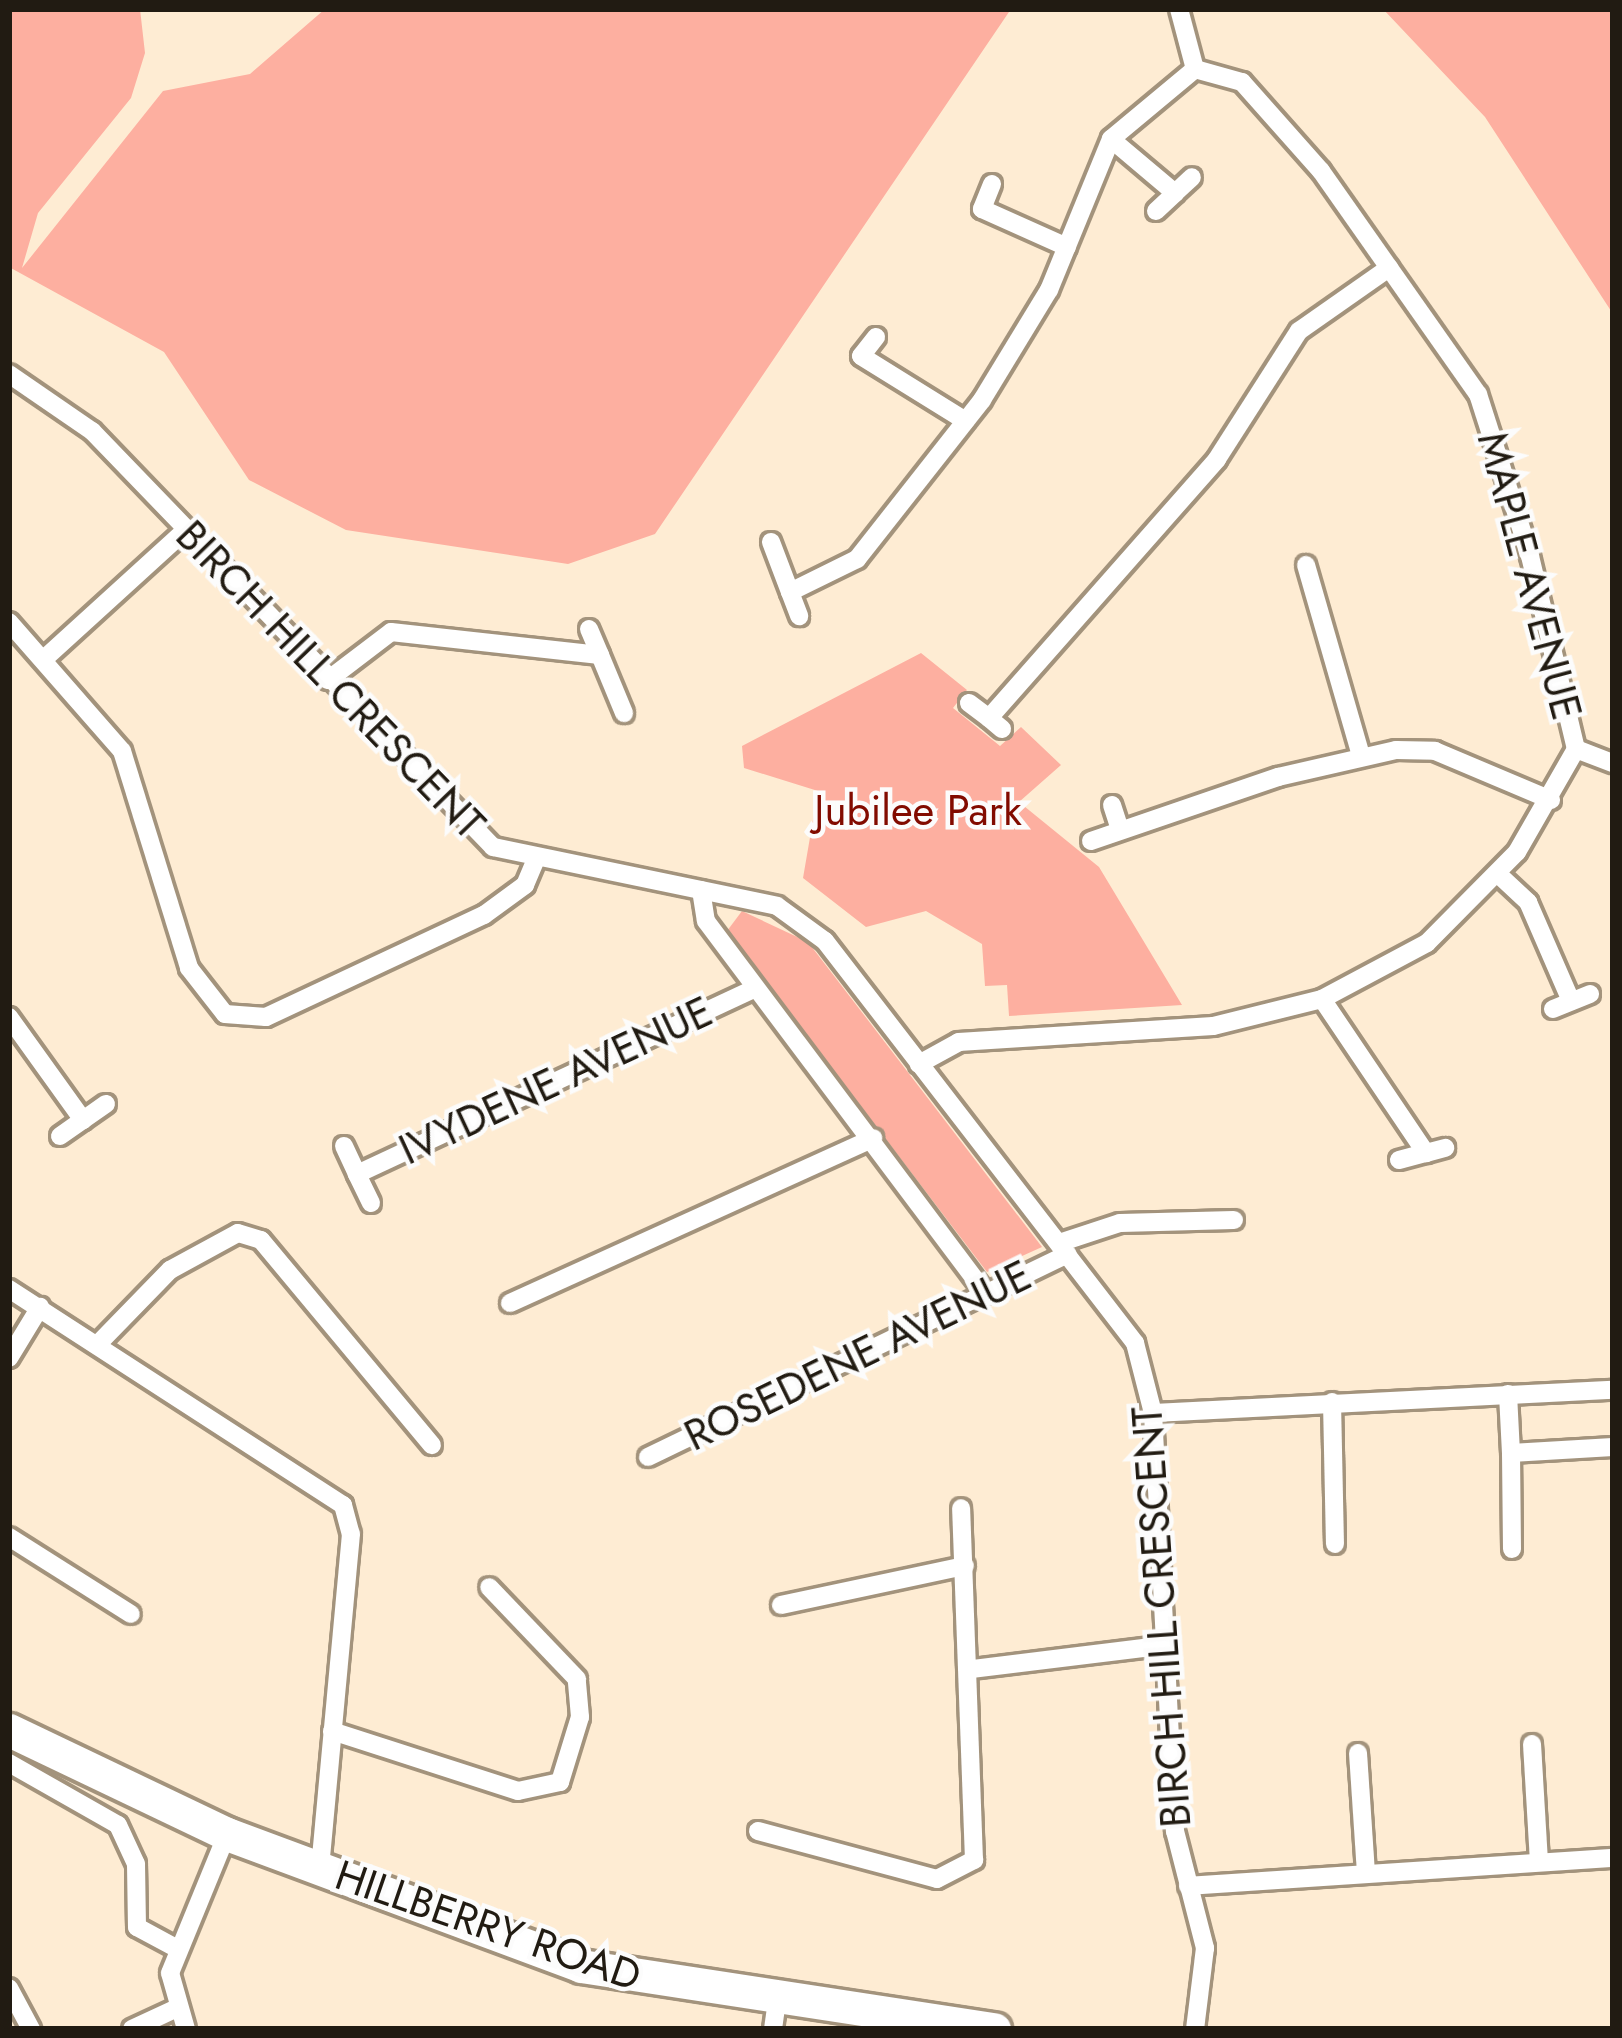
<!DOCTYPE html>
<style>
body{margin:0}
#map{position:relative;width:1622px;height:2038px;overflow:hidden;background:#feecd3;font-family:Jost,sans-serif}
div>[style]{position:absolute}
.green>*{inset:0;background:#fdafa0}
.roads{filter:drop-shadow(3px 0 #a3937c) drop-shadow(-3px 0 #a3937c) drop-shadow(0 3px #a3937c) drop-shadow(0 -3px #a3937c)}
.minor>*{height:18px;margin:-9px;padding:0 9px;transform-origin:9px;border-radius:9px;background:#fff}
.trunk>*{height:33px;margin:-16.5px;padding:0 16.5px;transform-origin:16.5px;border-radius:16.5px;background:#fff}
span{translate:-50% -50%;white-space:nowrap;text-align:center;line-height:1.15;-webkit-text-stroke:9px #fcfcfc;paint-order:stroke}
.street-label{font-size:42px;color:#211b12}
.park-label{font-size:42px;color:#820b00}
.frame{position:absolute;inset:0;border:12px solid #211b12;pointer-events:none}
</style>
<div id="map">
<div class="green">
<i style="clip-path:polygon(9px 9px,140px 9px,145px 53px,131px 98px,38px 213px,22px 268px,163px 91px,250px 74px,325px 9px,1011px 9px,655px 534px,568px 564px,346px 530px,249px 480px,164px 352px,9px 267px)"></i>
<i style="clip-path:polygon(1383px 9px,1613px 9px,1613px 314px,1485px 117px)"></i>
<i style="clip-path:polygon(921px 653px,967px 690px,953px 708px,1000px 746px,1021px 727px,1061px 765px,1019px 802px,1099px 867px,1182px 1005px,1009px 1016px,1007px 985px,985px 986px,982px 944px,926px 911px,866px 927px,803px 878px,818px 791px,744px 768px,742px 746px)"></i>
<i style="clip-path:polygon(742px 911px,808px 942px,1042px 1247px,987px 1272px,727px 931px)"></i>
</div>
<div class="roads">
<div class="minor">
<i style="left:1179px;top:9px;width:62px;rotate:75.1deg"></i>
<i style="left:1111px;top:139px;width:84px;rotate:40.2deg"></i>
<i style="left:1175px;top:193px;width:23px;rotate:-43deg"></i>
<i style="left:992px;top:184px;width:27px;rotate:112deg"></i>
<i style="left:982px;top:209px;width:93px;rotate:24.1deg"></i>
<i style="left:1156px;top:211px;width:26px;rotate:-43deg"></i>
<i style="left:876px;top:337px;width:24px;rotate:128deg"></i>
<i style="left:861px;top:356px;width:123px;rotate:31.8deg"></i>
<i style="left:9px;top:374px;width:101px;rotate:34.5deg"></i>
<i style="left:92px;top:431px;width:578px;rotate:46.05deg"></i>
<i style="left:493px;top:847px;width:290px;rotate:11.7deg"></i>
<i style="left:777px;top:906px;width:59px;rotate:36.1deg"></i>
<i style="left:825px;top:941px;width:508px;rotate:52.36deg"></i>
<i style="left:1135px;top:1343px;width:72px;rotate:75.6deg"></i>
<i style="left:1153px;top:1413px;width:419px;rotate:87deg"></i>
<i style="left:1175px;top:1831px;width:121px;rotate:75.6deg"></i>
<i style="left:1205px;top:1948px;width:82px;rotate:97deg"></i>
<i style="left:771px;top:542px;width:53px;rotate:69.2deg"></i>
<i style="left:790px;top:592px;width:75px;rotate:-26.2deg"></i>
<i style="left:857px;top:559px;width:202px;rotate:-51.8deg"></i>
<i style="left:982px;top:400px;width:129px;rotate:-58.7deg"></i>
<i style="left:1049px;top:290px;width:163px;rotate:-67.7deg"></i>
<i style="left:1111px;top:139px;width:109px;rotate:-39.8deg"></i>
<i style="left:1195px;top:69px;width:49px;rotate:15.5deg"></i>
<i style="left:1242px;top:82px;width:119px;rotate:48.4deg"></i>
<i style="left:1321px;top:171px;width:273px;rotate:54.9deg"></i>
<i style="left:1478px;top:394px;width:170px;rotate:72.2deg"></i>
<i style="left:1530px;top:556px;width:198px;rotate:76.6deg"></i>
<i style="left:1576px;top:749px;width:119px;rotate:119.8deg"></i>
<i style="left:1517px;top:852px;width:128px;rotate:134.7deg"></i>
<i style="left:1427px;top:943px;width:119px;rotate:151.9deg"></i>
<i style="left:1322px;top:999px;width:112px;rotate:166.1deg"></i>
<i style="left:1213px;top:1026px;width:255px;rotate:176.4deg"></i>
<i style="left:959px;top:1042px;width:46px;rotate:151.2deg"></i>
<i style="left:1306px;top:565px;width:198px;rotate:73.9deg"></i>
<i style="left:790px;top:592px;width:26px;rotate:69deg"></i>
<i style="left:9px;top:622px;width:171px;rotate:48.8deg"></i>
<i style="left:122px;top:751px;width:227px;rotate:72.8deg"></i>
<i style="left:189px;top:968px;width:58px;rotate:52deg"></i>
<i style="left:225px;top:1014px;width:41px;rotate:4.2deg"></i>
<i style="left:266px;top:1017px;width:241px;rotate:-25.1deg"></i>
<i style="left:484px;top:915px;width:51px;rotate:-36.2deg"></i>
<i style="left:525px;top:885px;width:26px;rotate:-67deg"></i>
<i style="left:589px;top:629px;width:28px;rotate:67deg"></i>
<i style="left:44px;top:659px;width:192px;rotate:-42.3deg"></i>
<i style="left:328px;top:680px;width:79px;rotate:-37.3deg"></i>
<i style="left:391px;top:632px;width:210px;rotate:6.3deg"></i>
<i style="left:600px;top:655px;width:63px;rotate:67.5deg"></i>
<i style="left:969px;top:703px;width:25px;rotate:37deg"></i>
<i style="left:1002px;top:729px;width:17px;rotate:-140deg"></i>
<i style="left:989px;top:718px;width:345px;rotate:-48.6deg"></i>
<i style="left:1217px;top:459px;width:152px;rotate:-57.4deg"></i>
<i style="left:1299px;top:331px;width:110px;rotate:-35deg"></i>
<i style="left:1576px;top:749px;width:40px;rotate:21deg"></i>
<i style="left:1112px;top:805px;width:26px;rotate:72deg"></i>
<i style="left:1091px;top:841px;width:198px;rotate:-18.9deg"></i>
<i style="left:1278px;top:777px;width:121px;rotate:-12.9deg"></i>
<i style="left:1396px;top:750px;width:39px;rotate:1deg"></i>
<i style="left:1435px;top:751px;width:126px;rotate:22.9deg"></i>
<i style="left:1499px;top:875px;width:40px;rotate:43deg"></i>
<i style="left:1528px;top:902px;width:108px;rotate:66.5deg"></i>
<i style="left:701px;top:890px;width:31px;rotate:81deg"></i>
<i style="left:706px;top:921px;width:466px;rotate:53.1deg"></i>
<i style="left:1322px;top:999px;width:186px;rotate:56deg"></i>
<i style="left:1426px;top:1153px;width:20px;rotate:-15deg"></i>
<i style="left:1553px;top:1009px;width:40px;rotate:-22deg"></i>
<i style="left:9px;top:1017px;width:127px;rotate:54.3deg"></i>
<i style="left:83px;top:1120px;width:28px;rotate:-35deg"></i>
<i style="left:60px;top:1136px;width:28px;rotate:-35deg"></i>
<i style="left:344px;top:1146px;width:31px;rotate:65deg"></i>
<i style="left:1399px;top:1160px;width:28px;rotate:-15deg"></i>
<i style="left:371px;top:1203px;width:32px;rotate:-116deg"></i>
<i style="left:357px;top:1174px;width:439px;rotate:-25deg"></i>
<i style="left:1059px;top:1243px;width:64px;rotate:-18.2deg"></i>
<i style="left:1120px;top:1223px;width:114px;rotate:-1.5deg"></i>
<i style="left:9px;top:1289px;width:398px;rotate:32.9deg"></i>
<i style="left:343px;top:1505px;width:30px;rotate:75deg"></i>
<i style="left:351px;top:1534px;width:335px;rotate:95.3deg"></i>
<i style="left:510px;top:1303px;width:399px;rotate:-24.4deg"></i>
<i style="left:97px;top:1345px;width:105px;rotate:-45.8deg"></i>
<i style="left:170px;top:1270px;width:77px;rotate:-28.6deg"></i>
<i style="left:238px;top:1233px;width:24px;rotate:17deg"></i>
<i style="left:261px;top:1240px;width:267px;rotate:50.2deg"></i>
<i style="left:9px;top:1358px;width:60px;rotate:-58.7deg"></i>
<i style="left:1508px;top:1394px;width:59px;rotate:87.1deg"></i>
<i style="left:1511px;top:1453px;width:102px;rotate:-3.4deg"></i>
<i style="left:1332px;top:1402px;width:142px;rotate:88.8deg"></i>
<i style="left:1153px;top:1413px;width:461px;rotate:-2.9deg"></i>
<i style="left:1511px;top:1453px;width:96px;rotate:89.4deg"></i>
<i style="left:648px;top:1457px;width:466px;rotate:-25.8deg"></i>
<i style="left:9px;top:1537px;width:144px;rotate:32.3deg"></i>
<i style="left:781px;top:1605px;width:188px;rotate:-12deg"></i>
<i style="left:972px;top:1669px;width:188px;rotate:-7deg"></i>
<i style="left:332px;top:1731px;width:195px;rotate:17.9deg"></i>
<i style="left:518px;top:1791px;width:43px;rotate:-12.1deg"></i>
<i style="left:560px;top:1782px;width:68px;rotate:-72.9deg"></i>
<i style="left:580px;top:1717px;width:38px;rotate:-95deg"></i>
<i style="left:577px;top:1679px;width:127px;rotate:-133.7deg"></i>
<i style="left:1532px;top:1744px;width:118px;rotate:86.6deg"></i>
<i style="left:1358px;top:1753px;width:119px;rotate:86.2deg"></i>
<i style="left:9px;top:1763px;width:125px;rotate:29.6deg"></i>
<i style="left:118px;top:1825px;width:43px;rotate:65.2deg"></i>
<i style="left:136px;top:1864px;width:63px;rotate:89.1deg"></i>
<i style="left:137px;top:1927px;width:44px;rotate:28.3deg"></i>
<i style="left:758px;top:1831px;width:185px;rotate:15deg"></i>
<i style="left:937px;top:1879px;width:42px;rotate:-27.2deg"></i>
<i style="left:974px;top:1860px;width:352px;rotate:-92.1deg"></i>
<i style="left:1188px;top:1886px;width:426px;rotate:-3.8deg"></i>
<i style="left:9px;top:1988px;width:47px;rotate:61.8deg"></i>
<i style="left:132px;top:2029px;width:47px;rotate:-24.9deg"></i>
<i style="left:186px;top:2029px;width:58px;rotate:-105.9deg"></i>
<i style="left:170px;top:1973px;width:150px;rotate:-67.7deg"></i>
<i style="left:773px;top:2029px;width:27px;rotate:-82deg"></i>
</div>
<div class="trunk">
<i style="left:9px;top:1730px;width:242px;rotate:25.5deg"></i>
<i style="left:227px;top:1834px;width:378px;rotate:20.4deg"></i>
<i style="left:581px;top:1966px;width:418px;rotate:8.7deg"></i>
</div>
</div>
<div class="street-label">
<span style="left:1529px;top:576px;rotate:75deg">MAPLE AVENUE</span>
<span style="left:330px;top:680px;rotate:46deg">BIRCH HILL CRESCENT</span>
<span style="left:556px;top:1081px;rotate:-25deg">IVYDENE AVENUE</span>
<span style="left:858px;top:1356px;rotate:-26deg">ROSEDENE AVENUE</span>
<span style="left:1162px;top:1617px;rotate:-94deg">BIRCH HILL CRESCENT</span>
<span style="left:488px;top:1926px;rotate:19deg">HILLBERRY ROAD</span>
</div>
<div class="park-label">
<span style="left:918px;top:811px">Jubilee Park</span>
</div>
<div class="frame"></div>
</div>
